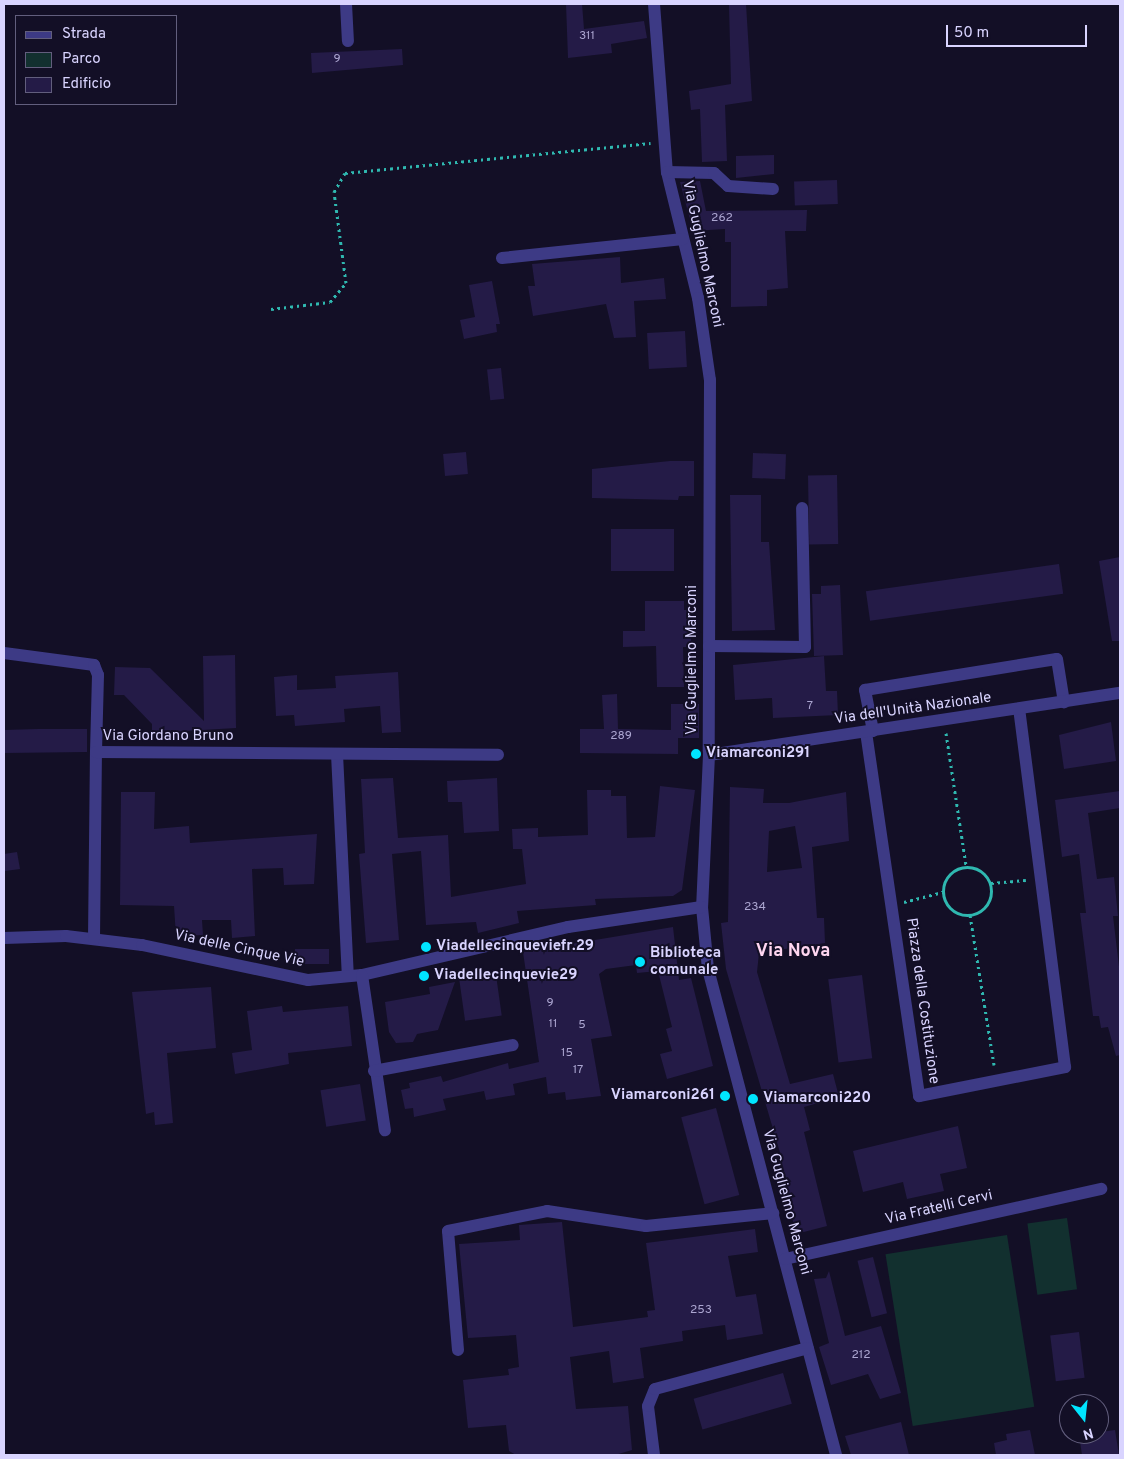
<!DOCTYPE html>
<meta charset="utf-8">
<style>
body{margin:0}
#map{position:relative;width:1124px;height:1459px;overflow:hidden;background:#130f26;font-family:Overpass,sans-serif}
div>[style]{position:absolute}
.green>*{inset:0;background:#12302f;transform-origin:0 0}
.building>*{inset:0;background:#241b47;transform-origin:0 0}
.path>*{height:3px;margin-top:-1.5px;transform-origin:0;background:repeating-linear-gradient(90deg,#2fb8b0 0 2.5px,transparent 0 6.5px)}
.path>.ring{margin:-1.5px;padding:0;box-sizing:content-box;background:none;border:3px solid #2fb8b0;border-radius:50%}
.minor>*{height:12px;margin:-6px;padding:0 6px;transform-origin:6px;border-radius:6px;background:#3d3a85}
.dots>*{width:14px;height:14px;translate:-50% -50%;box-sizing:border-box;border:2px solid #130f26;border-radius:50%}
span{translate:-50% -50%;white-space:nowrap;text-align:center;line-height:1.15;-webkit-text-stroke:4px #130f26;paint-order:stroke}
.number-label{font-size:12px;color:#aca6d1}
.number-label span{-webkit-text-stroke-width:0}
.street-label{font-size:15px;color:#d9d4ff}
.poi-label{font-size:15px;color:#d9d4ff;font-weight:700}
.left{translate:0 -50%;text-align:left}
.right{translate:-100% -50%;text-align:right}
.quarter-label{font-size:18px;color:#ffd6f0;font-weight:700}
.frame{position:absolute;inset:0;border:5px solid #d9d4ff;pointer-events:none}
.legend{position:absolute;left:15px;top:15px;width:162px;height:90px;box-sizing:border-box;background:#130f26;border:1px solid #625e7d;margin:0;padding:6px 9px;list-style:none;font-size:15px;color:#d9d4ff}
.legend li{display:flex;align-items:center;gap:10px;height:25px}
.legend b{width:25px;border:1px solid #625e7d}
.north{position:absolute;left:1059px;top:1394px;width:50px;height:50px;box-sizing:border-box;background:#130f26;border:1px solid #625e7d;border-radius:50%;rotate:164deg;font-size:14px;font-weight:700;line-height:20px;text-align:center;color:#d9d4ff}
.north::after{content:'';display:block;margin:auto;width:18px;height:22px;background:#00e5ff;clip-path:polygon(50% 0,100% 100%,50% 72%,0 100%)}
.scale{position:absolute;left:946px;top:25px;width:141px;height:22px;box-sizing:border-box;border:2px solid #d9d4ff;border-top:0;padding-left:6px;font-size:15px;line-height:18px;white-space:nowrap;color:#d9d4ff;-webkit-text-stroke:4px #130f26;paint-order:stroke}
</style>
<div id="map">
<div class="green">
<i style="left:1067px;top:1218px;width:72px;height:40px;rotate:82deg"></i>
<i style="left:1007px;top:1235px;width:174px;height:123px;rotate:81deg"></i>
</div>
<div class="building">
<i style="clip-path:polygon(566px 4px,582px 4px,584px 29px,644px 21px,647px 38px,611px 44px,612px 53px,568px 58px)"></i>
<i style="clip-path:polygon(746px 4px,752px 101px,725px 105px,727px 161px,702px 162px,700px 109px,691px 110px,689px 91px,731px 84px,729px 5px)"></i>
<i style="clip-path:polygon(402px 49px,403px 65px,312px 73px,311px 53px)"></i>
<i style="clip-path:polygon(774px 155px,774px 174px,736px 178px,736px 156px)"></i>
<i style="left:837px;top:180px;width:24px;height:43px;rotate:88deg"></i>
<i style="clip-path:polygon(700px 181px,706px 211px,807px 210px,806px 231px,785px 231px,788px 288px,767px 290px,767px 306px,731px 307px,731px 242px,725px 242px,725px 229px,693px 231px,680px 182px)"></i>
<i style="clip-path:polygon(620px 257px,621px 283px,664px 278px,666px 299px,634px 301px,636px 337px,614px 338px,606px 304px,533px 316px,528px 286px,535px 286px,532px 264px)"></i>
<i style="clip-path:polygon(492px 281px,500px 324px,496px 324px,497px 332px,464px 339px,460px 320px,475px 317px,469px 285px)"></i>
<i style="left:685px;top:331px;width:36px;height:38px;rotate:87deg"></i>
<i style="left:501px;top:368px;width:31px;height:14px;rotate:84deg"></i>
<i style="left:466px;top:452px;width:22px;height:23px;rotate:85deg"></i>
<i style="left:753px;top:453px;width:33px;height:25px;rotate:2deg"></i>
<i style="clip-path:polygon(670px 461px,694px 461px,694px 496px,679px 496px,678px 500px,592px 498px,592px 469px)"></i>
<i style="left:837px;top:475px;width:69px;height:29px;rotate:89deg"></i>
<i style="clip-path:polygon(730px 495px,761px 495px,761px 542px,769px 542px,775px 630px,732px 631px)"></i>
<i style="left:674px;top:529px;width:42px;height:63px;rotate:90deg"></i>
<i style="clip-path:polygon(1120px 557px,1120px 641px,1112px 641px,1099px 561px)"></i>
<i style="left:1059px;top:564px;width:30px;height:195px;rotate:82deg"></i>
<i style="clip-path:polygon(840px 585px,843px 655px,814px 656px,812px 594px,821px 594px,821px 586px)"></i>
<i style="clip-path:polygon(645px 601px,684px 601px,684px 610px,691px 610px,691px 647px,683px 647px,684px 687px,657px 687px,656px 646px,623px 647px,623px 631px,645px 631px)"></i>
<i style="clip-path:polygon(235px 655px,236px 728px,152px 733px,152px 724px,124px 695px,114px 695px,115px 667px,150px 668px,204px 721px,203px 656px)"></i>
<i style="clip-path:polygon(824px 656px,826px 691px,837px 691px,838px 715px,773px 718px,772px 698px,735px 700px,733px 665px)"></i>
<i style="clip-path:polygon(398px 672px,401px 732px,382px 733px,380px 706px,344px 709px,345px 722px,295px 726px,294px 715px,276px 716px,274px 677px,297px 675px,297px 690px,336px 688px,335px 676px)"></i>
<i style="clip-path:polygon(617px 694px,618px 729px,671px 730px,671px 704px,699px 704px,699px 738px,678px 738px,678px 754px,580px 753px,580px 729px,604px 729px,602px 695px)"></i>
<i style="clip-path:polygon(1111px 722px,1116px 761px,1064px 769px,1059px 735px)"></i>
<i style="clip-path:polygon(38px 729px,87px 729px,87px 752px,4px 753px,4px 730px)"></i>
<i style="clip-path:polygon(393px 778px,398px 838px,448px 835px,451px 897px,526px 884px,522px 849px,513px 849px,512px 829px,538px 828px,538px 837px,588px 835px,587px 790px,611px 790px,611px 796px,626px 796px,627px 838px,655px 837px,660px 786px,695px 790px,682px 890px,673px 896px,595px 899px,596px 905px,517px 911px,519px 923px,478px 933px,476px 922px,426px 925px,421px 851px,392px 854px,399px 940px,366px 943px,359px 854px,365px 853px,361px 779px)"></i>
<i style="clip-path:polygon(497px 778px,499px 831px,464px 833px,462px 802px,448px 802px,447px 781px)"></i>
<i style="clip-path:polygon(evenodd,730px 787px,764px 789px,763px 803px,789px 803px,846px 792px,849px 841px,812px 847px,817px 918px,824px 918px,825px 943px,759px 953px,757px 972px,790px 1084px,833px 1074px,839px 1097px,804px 1107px,810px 1130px,804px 1132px,827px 1226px,796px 1234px,777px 1157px,781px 1156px,726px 969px,721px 923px,728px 922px,730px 787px,795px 826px,802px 868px,767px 872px,769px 831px,795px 826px)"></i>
<i style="clip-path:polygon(1120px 791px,1120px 808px,1088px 813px,1097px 879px,1114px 877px,1118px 916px,1113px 916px,1120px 975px,1120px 1055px,1116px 1056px,1108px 1027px,1101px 1028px,1099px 1016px,1093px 1016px,1080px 913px,1086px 913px,1079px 854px,1062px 857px,1055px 800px)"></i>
<i style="clip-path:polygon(121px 792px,155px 792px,154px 829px,189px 826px,190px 843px,317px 834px,314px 884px,284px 885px,283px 868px,252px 869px,255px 936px,232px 938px,231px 920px,202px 920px,203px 935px,176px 936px,174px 906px,120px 905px)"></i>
<i style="clip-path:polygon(17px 852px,20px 869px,5px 871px,4px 854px)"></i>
<i style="clip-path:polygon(673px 927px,679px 980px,691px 978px,713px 1066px,667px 1079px,660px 1054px,672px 1051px,666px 1029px,672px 1027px,658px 971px,637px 973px,636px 965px,606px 969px,599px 974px,612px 1036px,591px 1039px,601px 1096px,566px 1100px,565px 1092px,548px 1094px,546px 1077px,513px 1084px,515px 1095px,486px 1100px,484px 1091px,443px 1099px,446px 1110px,414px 1117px,413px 1108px,405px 1109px,401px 1090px,410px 1088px,409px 1083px,441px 1076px,443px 1082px,508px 1063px,509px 1069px,539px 1062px,523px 952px)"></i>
<i style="left:295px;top:949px;width:34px;height:15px"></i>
<i style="left:496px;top:975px;width:41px;height:37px;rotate:82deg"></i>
<i style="left:862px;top:975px;width:84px;height:34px;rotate:83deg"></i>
<i style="clip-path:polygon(455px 982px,438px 1030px,417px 1034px,413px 1042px,396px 1043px,389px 1032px,385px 1002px,430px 994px,429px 987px)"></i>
<i style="clip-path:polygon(211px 987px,216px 1048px,167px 1053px,173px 1123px,155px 1125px,154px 1112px,146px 1114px,132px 992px)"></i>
<i style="clip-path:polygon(282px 1006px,283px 1012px,348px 1006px,352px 1046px,288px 1053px,289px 1064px,235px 1074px,232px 1053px,252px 1050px,247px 1011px)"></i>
<i style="left:360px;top:1084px;width:37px;height:40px;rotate:81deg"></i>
<i style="left:716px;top:1108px;width:90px;height:36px;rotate:75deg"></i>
<i style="clip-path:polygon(958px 1126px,967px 1168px,940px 1174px,944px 1191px,907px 1199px,903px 1182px,863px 1192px,853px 1151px)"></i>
<i style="clip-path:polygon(562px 1222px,573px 1327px,648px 1317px,647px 1311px,655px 1310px,646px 1243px,755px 1229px,758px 1252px,728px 1256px,736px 1297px,756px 1294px,763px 1334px,727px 1340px,725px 1325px,682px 1331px,683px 1341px,640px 1348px,644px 1378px,613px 1383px,609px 1351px,570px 1357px,576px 1409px,628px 1406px,632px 1450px,615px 1455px,516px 1455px,509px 1451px,506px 1425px,468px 1428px,463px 1380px,509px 1375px,508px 1369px,519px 1367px,516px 1335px,468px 1338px,459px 1244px,520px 1240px,519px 1225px)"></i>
<i style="left:873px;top:1257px;width:58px;height:16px;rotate:76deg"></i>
<i style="clip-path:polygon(829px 1271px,845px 1336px,881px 1326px,901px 1393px,880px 1399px,868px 1374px,831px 1385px,819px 1347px,829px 1343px,814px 1279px,826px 1278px)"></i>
<i style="left:1079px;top:1332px;width:46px;height:29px;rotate:83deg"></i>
<i style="left:783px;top:1373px;width:32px;height:93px;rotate:74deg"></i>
<i style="clip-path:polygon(901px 1422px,909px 1455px,851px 1455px,845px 1436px)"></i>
<i style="clip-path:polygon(1030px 1430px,1035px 1455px,996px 1455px,994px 1443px,1007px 1440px,1006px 1434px)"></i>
<i style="clip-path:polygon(1115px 1430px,1119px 1455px,1082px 1455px,1079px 1435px)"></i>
</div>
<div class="path">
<i style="left:271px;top:309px;width:59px;rotate:-6.8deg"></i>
<i style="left:330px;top:302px;width:25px;rotate:-50deg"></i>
<i style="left:346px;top:283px;width:92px;rotate:-97.5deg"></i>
<i style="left:334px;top:192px;width:22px;rotate:-60deg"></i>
<i style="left:345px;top:173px;width:307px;rotate:-5.6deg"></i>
<i style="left:946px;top:733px;width:134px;rotate:81.4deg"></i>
<i class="ring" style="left:943px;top:867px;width:45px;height:45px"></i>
<i style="left:991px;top:883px;width:35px;rotate:-5deg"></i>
<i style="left:904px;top:902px;width:40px;rotate:-14.4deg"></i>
<i style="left:970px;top:915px;width:152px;rotate:80.9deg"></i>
</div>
<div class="minor">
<i style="left:346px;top:4px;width:37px;rotate:87deg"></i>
<i style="left:654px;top:4px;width:169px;rotate:85.6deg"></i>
<i style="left:667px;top:172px;width:130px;rotate:76.2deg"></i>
<i style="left:698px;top:298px;width:83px;rotate:81.7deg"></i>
<i style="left:710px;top:380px;width:375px;rotate:90.2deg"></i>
<i style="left:709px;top:755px;width:152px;rotate:92.6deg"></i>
<i style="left:702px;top:907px;width:62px;rotate:84.5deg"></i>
<i style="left:708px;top:969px;width:503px;rotate:75.24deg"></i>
<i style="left:667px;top:172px;width:47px;rotate:1.2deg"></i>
<i style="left:714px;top:173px;width:19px;rotate:43deg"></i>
<i style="left:728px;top:186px;width:45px;rotate:3.8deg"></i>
<i style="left:502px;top:258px;width:182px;rotate:-6deg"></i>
<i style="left:709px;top:646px;width:96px;rotate:0.6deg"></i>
<i style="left:805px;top:647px;width:139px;rotate:-91.2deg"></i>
<i style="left:4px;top:653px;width:91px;rotate:7.6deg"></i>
<i style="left:94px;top:665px;width:11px;rotate:68deg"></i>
<i style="left:98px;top:675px;width:77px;rotate:91.5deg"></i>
<i style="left:873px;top:731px;width:42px;rotate:-101deg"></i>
<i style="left:865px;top:690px;width:194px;rotate:-9.2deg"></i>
<i style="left:1057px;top:659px;width:44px;rotate:80.8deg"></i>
<i style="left:866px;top:732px;width:368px;rotate:81.7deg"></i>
<i style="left:919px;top:1096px;width:149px;rotate:-11.2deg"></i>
<i style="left:1065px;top:1067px;width:361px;rotate:-97.3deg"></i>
<i style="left:337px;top:754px;width:222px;rotate:87.2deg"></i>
<i style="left:709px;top:755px;width:416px;rotate:-8.6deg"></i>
<i style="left:4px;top:938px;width:62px;rotate:-1.8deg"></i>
<i style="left:66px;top:936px;width:77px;rotate:6.8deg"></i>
<i style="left:142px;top:945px;width:170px;rotate:11.9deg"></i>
<i style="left:308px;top:980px;width:54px;rotate:-5.3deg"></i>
<i style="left:362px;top:975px;width:212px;rotate:-13.1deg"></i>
<i style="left:568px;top:927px;width:135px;rotate:-8.5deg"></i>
<i style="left:94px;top:939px;width:187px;rotate:-89.4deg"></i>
<i style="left:96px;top:752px;width:402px;rotate:0.4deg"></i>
<i style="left:362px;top:975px;width:157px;rotate:81.6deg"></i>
<i style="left:374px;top:1071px;width:141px;rotate:-10.6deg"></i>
<i style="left:785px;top:1259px;width:324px;rotate:-12.5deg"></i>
<i style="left:458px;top:1350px;width:119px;rotate:-94.8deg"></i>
<i style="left:448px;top:1231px;width:101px;rotate:-11.4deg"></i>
<i style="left:547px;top:1211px;width:100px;rotate:8.6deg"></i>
<i style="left:646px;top:1226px;width:128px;rotate:-5.8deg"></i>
<i style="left:654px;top:1455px;width:49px;rotate:-97deg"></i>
<i style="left:648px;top:1406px;width:18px;rotate:-68deg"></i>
<i style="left:655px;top:1389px;width:158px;rotate:-15deg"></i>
</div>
<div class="dots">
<i style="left:696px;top:754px;background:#00e5ff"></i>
<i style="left:426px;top:947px;background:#00e5ff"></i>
<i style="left:640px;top:962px;background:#00e5ff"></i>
<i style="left:424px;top:976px;background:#00e5ff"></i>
<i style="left:725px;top:1096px;background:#00e5ff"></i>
<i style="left:753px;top:1099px;background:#00e5ff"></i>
</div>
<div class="number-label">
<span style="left:587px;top:37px">311</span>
<span style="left:337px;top:60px">9</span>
<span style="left:722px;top:219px">262</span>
<span style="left:810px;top:707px">7</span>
<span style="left:621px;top:737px">289</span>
<span style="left:755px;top:908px">234</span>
<span style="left:550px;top:1004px">9</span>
<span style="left:553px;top:1025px">11</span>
<span style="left:582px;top:1026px">5</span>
<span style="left:567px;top:1054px">15</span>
<span style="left:578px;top:1071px">17</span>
<span style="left:701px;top:1311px">253</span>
<span style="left:861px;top:1356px">212</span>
</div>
<div class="street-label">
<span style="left:702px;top:254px;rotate:78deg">Via Guglielmo Marconi</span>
<span style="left:693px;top:660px;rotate:-90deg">Via Guglielmo Marconi</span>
<span style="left:913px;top:709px;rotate:-8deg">Via dell'Unità Nazionale</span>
<span style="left:168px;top:737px">Via Giordano Bruno</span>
<span style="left:239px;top:949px;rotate:12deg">Via delle Cinque Vie</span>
<span style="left:922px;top:1001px;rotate:82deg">Piazza della Costituzione</span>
<span style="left:786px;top:1202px;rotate:75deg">Via Guglielmo Marconi</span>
<span style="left:939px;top:1208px;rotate:-13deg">Via Fratelli Cervi</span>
</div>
<div class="poi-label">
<span class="left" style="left:706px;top:754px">Viamarconi291</span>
<span class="left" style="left:436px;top:947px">Viadellecinqueviefr.29</span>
<span class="left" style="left:650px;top:962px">Biblioteca<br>comunale</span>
<span class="left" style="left:434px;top:976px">Viadellecinquevie29</span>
<span class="right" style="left:715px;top:1096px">Viamarconi261</span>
<span class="left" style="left:763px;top:1099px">Viamarconi220</span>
</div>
<div class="quarter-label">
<span style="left:793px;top:952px">Via Nova</span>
</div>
<div class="frame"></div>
<ul class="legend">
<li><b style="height:6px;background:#3d3a85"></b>Strada</li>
<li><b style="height:14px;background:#12302f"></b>Parco</li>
<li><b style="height:14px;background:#241b47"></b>Edificio</li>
</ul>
<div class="north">N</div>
<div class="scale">50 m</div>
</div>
